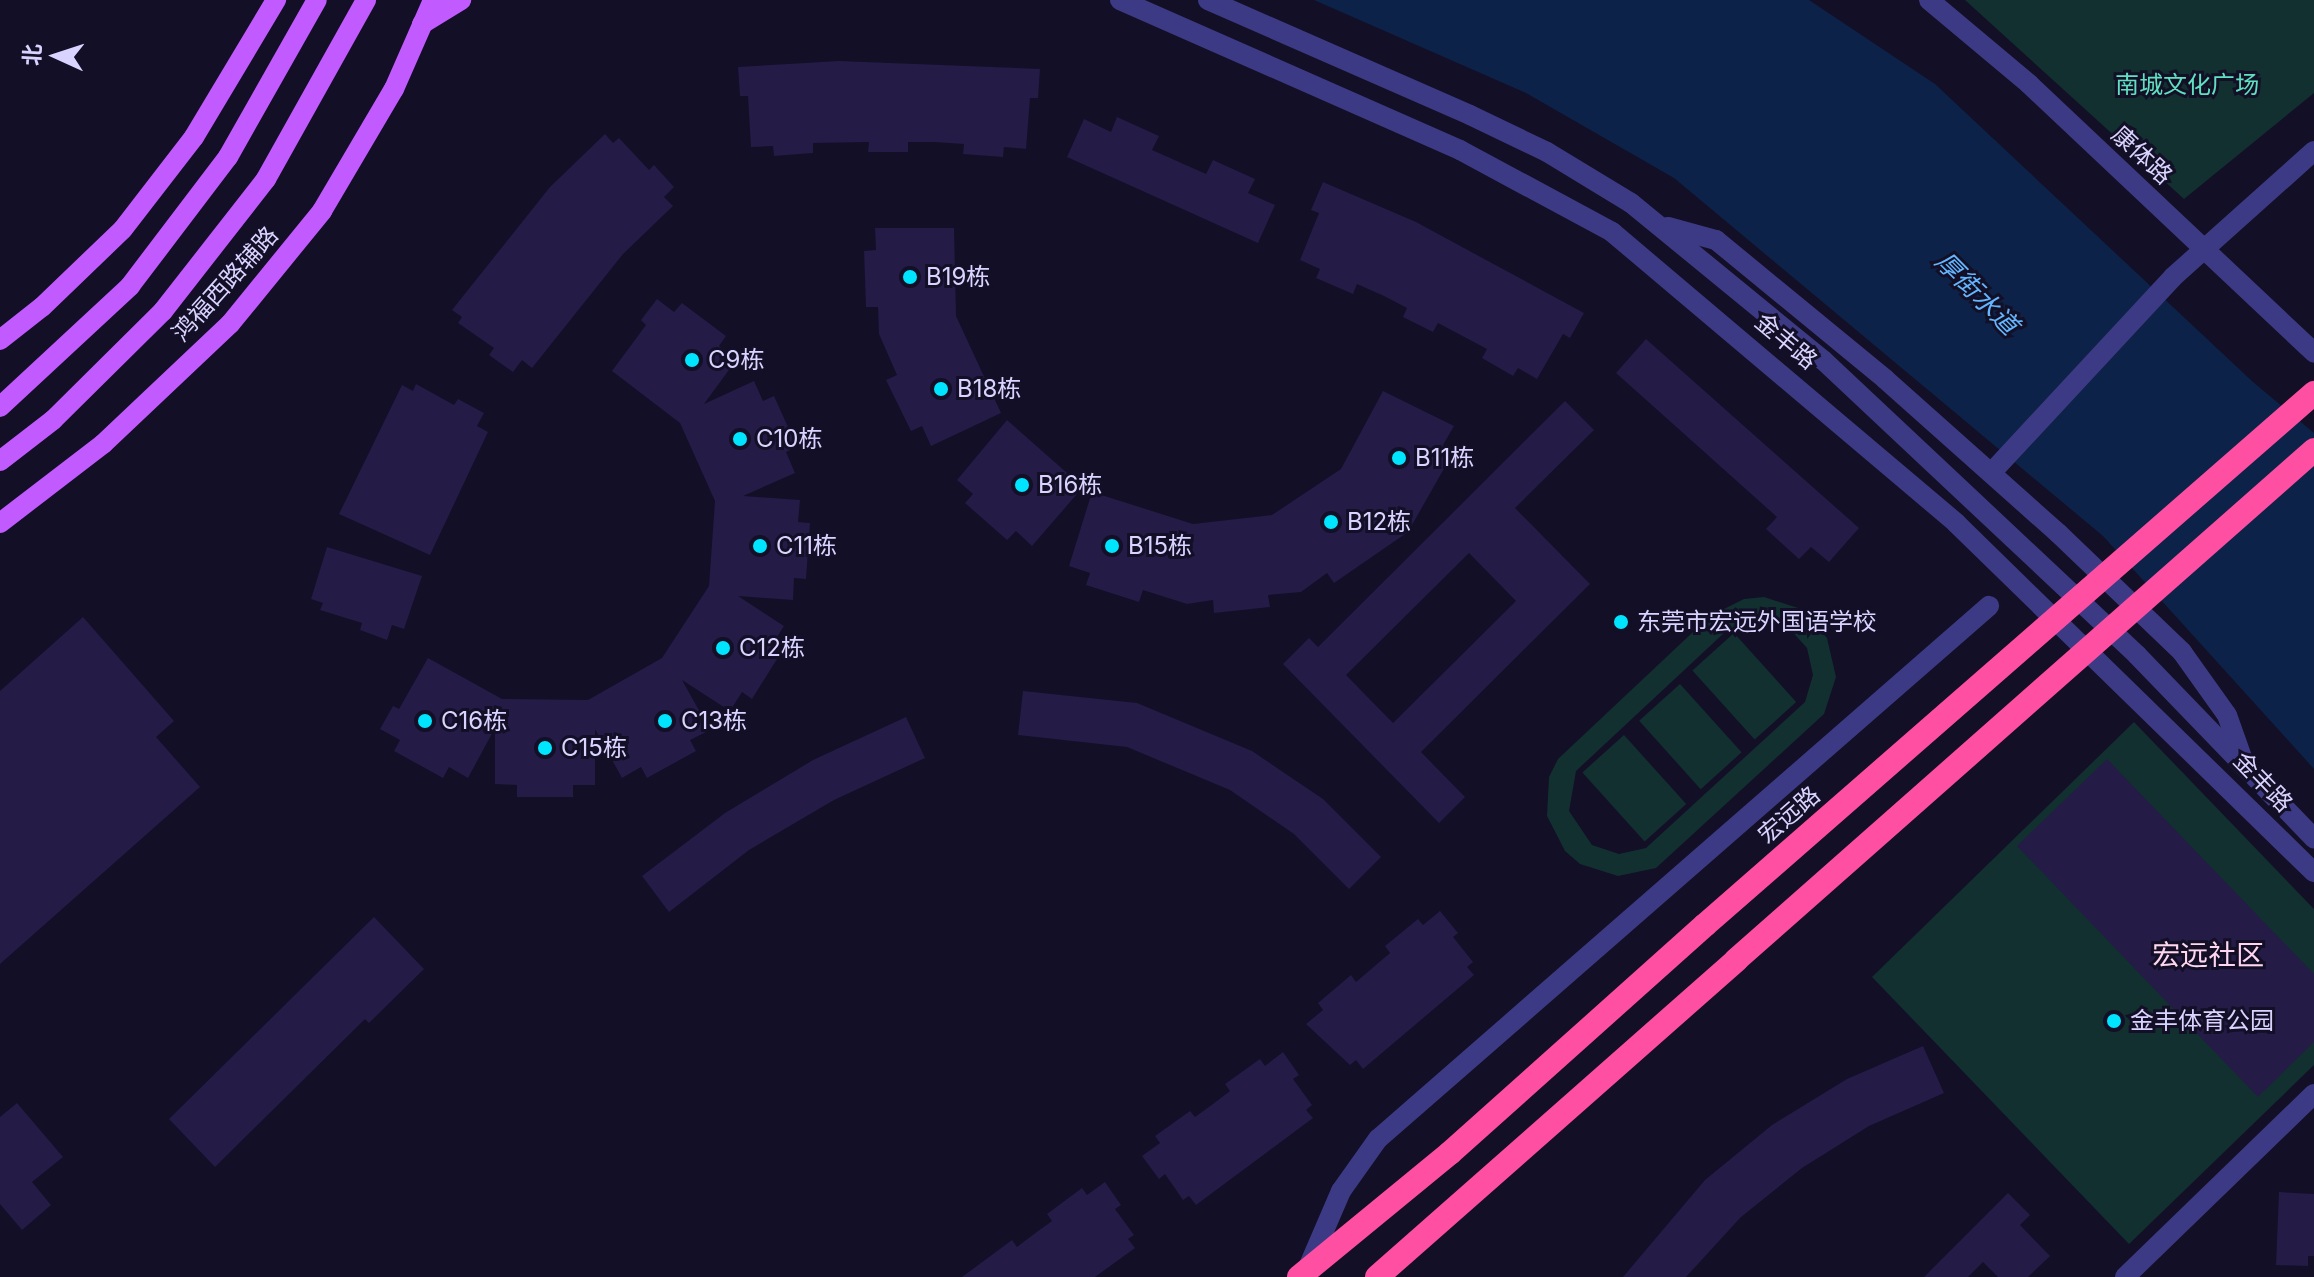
<!DOCTYPE html>
<meta charset="utf-8">
<style>
body{margin:0}
#map{position:relative;width:2314px;height:1277px;overflow:hidden;background:#130f26;font-family:Inter,"Noto Sans SC",sans-serif}
div>[style]{position:absolute}
.green>*{inset:0;background:#12302f;transform-origin:0 0}
.water>*{inset:0;background:#0c2248}
.building>*{inset:0;background:#241b47}
.minor>*{height:20px;margin:-10px;padding:0 10px;transform-origin:10px;border-radius:10px;background:#3d3a85}
.major>*{height:20px;margin:-10px;padding:0 10px;transform-origin:10px;border-radius:10px;background:#c25bff}
.highway>*{height:24px;margin:-12px;padding:0 12px;transform-origin:12px;border-radius:12px;background:#ff4fa3}
.highway-bridge>*{height:24px;margin:-12px;padding:0 12px;transform-origin:12px;border-radius:12px;background:#ff4fa3}
.dots>*{width:22px;height:22px;translate:-50% -50%;box-sizing:border-box;border:4px solid #130f26;border-radius:50%}
span{translate:-50% -50%;white-space:nowrap;text-align:center;line-height:1.15;-webkit-text-stroke:6px #130f26;paint-order:stroke}
.park-label{font-size:24px;color:#5fe0c0}
.street-label{font-size:24px;color:#d9d4ff}
.poi-label{font-size:24px;color:#d9d4ff}
.left{translate:0 -50%;text-align:left}
.water-label{font-size:26px;color:#62b6ff;font-style:italic}
.quarter-label{font-size:28px;color:#ffd6f0}
.north{position:absolute;left:16px;top:16px;width:80px;height:80px;-webkit-text-stroke:6px #130f26;paint-order:stroke;rotate:273deg;font-size:22px;font-weight:700;line-height:32px;text-align:center;color:#d9d4ff}
.north::after{content:'';display:block;margin:auto;width:28px;height:36px;background:#d9d4ff;clip-path:polygon(50% 0,100% 100%,50% 72%,0 100%)}
</style>
<div id="map">
<div class="green">
<i style="clip-path:polygon(1965px 0,2314px 0,2314px 93px,2184px 199px)"></i>
<i style="clip-path:polygon(evenodd,1764px 597px,1801px 609px,1827px 638px,1836px 677px,1824px 714px,1656px 868px,1618px 876px,1580px 864px,1565px 851px,1547px 816px,1549px 777px,1558px 759px,1710px 616px,1744px 599px,1764px 597px,1763px 619px,1789px 628px,1807px 648px,1813px 675px,1805px 702px,1646px 848px,1619px 854px,1592px 845px,1569px 811px,1576px 771px,1724px 633px,1763px 619px)"></i>
<i style="left:1734px;top:633px;width:93px;height:56px;rotate:48deg"></i>
<i style="left:1680px;top:684px;width:92px;height:55px;rotate:48deg"></i>
<i style="clip-path:polygon(2134px 722px,2314px 909px,2314px 1065px,2129px 1244px,1872px 977px)"></i>
<i style="left:1624px;top:735px;width:93px;height:56px;rotate:48deg"></i>
</div>
<div class="water">
<i style="clip-path:polygon(1314px 0,1809px 0,1935px 84px,2253px 382px,2314px 433px,2314px 769px,2103px 536px,1674px 178px,1526px 93px)"></i>
</div>
<div class="building">
<i style="clip-path:polygon(839px 61px,1040px 69px,1038px 98px,1030px 98px,1026px 149px,1004px 147px,1003px 157px,963px 154px,964px 144px,934px 142px,908px 142px,908px 152px,868px 152px,869px 142px,813px 143px,813px 153px,774px 156px,773px 146px,751px 147px,748px 96px,740px 96px,738px 67px)"></i>
<i style="clip-path:polygon(1117px 117px,1159px 136px,1152px 150px,1206px 174px,1213px 160px,1255px 179px,1248px 193px,1275px 205px,1258px 243px,1067px 157px,1084px 119px,1111px 132px)"></i>
<i style="clip-path:polygon(605px 134px,613px 143px,619px 138px,649px 170px,654px 165px,674px 187px,664px 197px,673px 206px,623px 254px,532px 368px,522px 360px,513px 372px,489px 355px,494px 348px,458px 323px,462px 317px,452px 310px,550px 187px)"></i>
<i style="clip-path:polygon(1323px 182px,1416px 222px,1584px 313px,1570px 338px,1563px 334px,1537px 379px,1518px 368px,1513px 376px,1482px 358px,1487px 349px,1438px 323px,1433px 332px,1403px 317px,1407px 308px,1384px 296px,1357px 284px,1353px 294px,1316px 278px,1320px 269px,1300px 260px,1319px 213px,1311px 210px)"></i>
<i style="clip-path:polygon(875px 228px,954px 228px,956px 316px,1001px 413px,931px 446px,922px 426px,911px 431px,886px 380px,897px 375px,879px 334px,878px 307px,866px 307px,864px 251px,876px 250px)"></i>
<i style="clip-path:polygon(657px 299px,674px 312px,682px 303px,726px 336px,719px 346px,737px 359px,704px 404px,754px 381px,763px 401px,774px 396px,797px 447px,786px 452px,795px 473px,743px 496px,800px 500px,798px 522px,810px 523px,806px 579px,794px 578px,793px 600px,738px 596px,784px 626px,772px 645px,782px 651px,752px 699px,742px 692px,730px 711px,682px 680px,710px 730px,690px 740px,696px 751px,647px 778px,641px 767px,622px 778px,595px 729px,595px 785px,573px 785px,573px 797px,517px 797px,517px 785px,495px 784px,495px 728px,468px 778px,449px 767px,443px 778px,394px 751px,400px 740px,380px 729px,393px 706px,399px 709px,428px 658px,502px 699px,588px 700px,662px 658px,709px 586px,715px 501px,680px 423px,612px 371px,646px 325px,641px 320px)"></i>
<i style="clip-path:polygon(1646px 339px,1859px 528px,1829px 562px,1811px 547px,1799px 559px,1766px 529px,1777px 517px,1616px 373px)"></i>
<i style="clip-path:polygon(416px 384px,454px 405px,458px 399px,484px 413px,477px 426px,488px 432px,430px 555px,339px 514px,402px 385px,413px 391px)"></i>
<i style="clip-path:polygon(1383px 391px,1454px 426px,1443px 445px,1454px 451px,1408px 532px,1334px 583px,1327px 573px,1301px 592px,1268px 595px,1270px 607px,1214px 613px,1213px 600px,1187px 604px,1143px 590px,1139px 602px,1086px 585px,1090px 573px,1069px 566px,1092px 492px,1193px 524px,1272px 515px,1341px 469px)"></i>
<i style="clip-path:polygon(evenodd,1565px 401px,1594px 430px,1515px 508px,1590px 584px,1421px 752px,1465px 797px,1439px 823px,1283px 664px,1309px 638px,1318px 647px,1565px 401px,1469px 553px,1516px 601px,1393px 723px,1346px 675px,1469px 553px)"></i>
<i style="clip-path:polygon(1007px 420px,1083px 487px,1032px 546px,1016px 531px,1007px 540px,965px 503px,973px 494px,957px 480px)"></i>
<i style="clip-path:polygon(327px 547px,422px 576px,404px 629px,392px 625px,387px 640px,360px 630px,362px 623px,320px 610px,323px 603px,311px 599px)"></i>
<i style="clip-path:polygon(83px 617px,174px 721px,156px 737px,200px 787px,0 964px,0 691px)"></i>
<i style="clip-path:polygon(1023px 691px,1137px 703px,1252px 751px,1323px 799px,1381px 857px,1349px 889px,1294px 834px,1230px 790px,1127px 747px,1018px 735px)"></i>
<i style="clip-path:polygon(906px 717px,925px 758px,834px 800px,749px 850px,669px 912px,642px 876px,725px 813px,813px 760px)"></i>
<i style="clip-path:polygon(2107px 759px,2314px 974px,2314px 1042px,2258px 1097px,2017px 846px)"></i>
<i style="clip-path:polygon(1440px 911px,1458px 933px,1453px 937px,1473px 962px,1467px 967px,1474px 975px,1363px 1069px,1356px 1060px,1350px 1065px,1306px 1024px,1323px 1010px,1318px 1003px,1351px 975px,1356px 982px,1390px 953px,1385px 946px,1418px 919px,1423px 925px)"></i>
<i style="clip-path:polygon(374px 917px,424px 969px,369px 1023px,365px 1019px,215px 1167px,169px 1119px)"></i>
<i style="clip-path:polygon(1923px 1046px,1944px 1093px,1869px 1126px,1802px 1168px,1741px 1217px,1686px 1277px,1623px 1277px,1705px 1180px,1772px 1125px,1847px 1079px)"></i>
<i style="clip-path:polygon(1283px 1052px,1299px 1075px,1293px 1079px,1312px 1105px,1306px 1110px,1313px 1118px,1196px 1205px,1189px 1196px,1183px 1200px,1165px 1174px,1159px 1179px,1142px 1156px,1160px 1143px,1155px 1136px,1190px 1111px,1195px 1117px,1213px 1104px,1230px 1091px,1225px 1084px,1260px 1059px,1265px 1066px)"></i>
<i style="clip-path:polygon(17px 1103px,63px 1157px,32px 1182px,51px 1205px,22px 1230px,0 1204px,0 1117px)"></i>
<i style="clip-path:polygon(1105px 1182px,1121px 1205px,1115px 1209px,1134px 1235px,1128px 1239px,1135px 1248px,1095px 1277px,962px 1277px,1012px 1240px,1017px 1247px,1034px 1234px,1052px 1221px,1047px 1214px,1082px 1188px,1087px 1195px)"></i>
<i style="clip-path:polygon(2279px 1192px,2314px 1194px,2314px 1256px,2308px 1256px,2308px 1266px,2276px 1265px)"></i>
<i style="clip-path:polygon(2008px 1193px,2030px 1215px,2020px 1225px,2050px 1256px,2028px 1277px,1998px 1277px,1983px 1262px,1968px 1277px,1924px 1277px)"></i>
</div>
<div class="minor">
<i style="left:1120px;top:0;width:372px;rotate:23.8deg"></i>
<i style="left:1460px;top:150px;width:173px;rotate:28.3deg"></i>
<i style="left:1612px;top:232px;width:451px;rotate:40.2deg"></i>
<i style="left:1956px;top:523px;width:500px;rotate:44.3deg"></i>
<i style="left:1208px;top:0;width:286px;rotate:23.7deg"></i>
<i style="left:1470px;top:115px;width:85px;rotate:25.7deg"></i>
<i style="left:1547px;top:152px;width:98px;rotate:31.3deg"></i>
<i style="left:1631px;top:203px;width:248px;rotate:39.3deg"></i>
<i style="left:1823px;top:360px;width:431px;rotate:43.2deg"></i>
<i style="left:2137px;top:655px;width:255px;rotate:46deg"></i>
<i style="left:1929px;top:0;width:131px;rotate:40deg"></i>
<i style="left:2029px;top:84px;width:392px;rotate:43.3deg"></i>
<i style="left:1668px;top:227px;width:50px;rotate:15.2deg"></i>
<i style="left:1716px;top:240px;width:219px;rotate:39.4deg"></i>
<i style="left:1885px;top:379px;width:232px;rotate:41.7deg"></i>
<i style="left:2058px;top:533px;width:172px;rotate:43.8deg"></i>
<i style="left:2182px;top:652px;width:77px;rotate:54.5deg"></i>
<i style="left:2227px;top:715px;width:51px;rotate:70.5deg"></i>
<i style="left:1992px;top:472px;width:266px;rotate:-47.1deg"></i>
<i style="left:2173px;top:277px;width:189px;rotate:-41.8deg"></i>
<i style="left:1307px;top:1270px;width:86px;rotate:-66.7deg"></i>
<i style="left:1341px;top:1191px;width:64px;rotate:-54.6deg"></i>
<i style="left:1378px;top:1139px;width:811px;rotate:-41.1deg"></i>
<i style="left:2125px;top:1277px;width:263px;rotate:-44.1deg"></i>
</div>
<div class="major">
<i style="left:422px;top:24px;width:46px;rotate:-31.6deg"></i>
<i style="left:0;top:340px;width:53px;rotate:-38.2deg"></i>
<i style="left:42px;top:307px;width:112px;rotate:-43.9deg"></i>
<i style="left:123px;top:229px;width:116px;rotate:-52.3deg"></i>
<i style="left:194px;top:137px;width:160px;rotate:-59.1deg"></i>
<i style="left:0;top:407px;width:178px;rotate:-42.9deg"></i>
<i style="left:130px;top:286px;width:162px;rotate:-52.8deg"></i>
<i style="left:228px;top:157px;width:180px;rotate:-60.5deg"></i>
<i style="left:0;top:461px;width:67px;rotate:-37.7deg"></i>
<i style="left:53px;top:420px;width:155px;rotate:-44.7deg"></i>
<i style="left:163px;top:311px;width:167px;rotate:-52deg"></i>
<i style="left:266px;top:179px;width:205px;rotate:-60.8deg"></i>
<i style="left:0;top:523px;width:130px;rotate:-37.5deg"></i>
<i style="left:103px;top:444px;width:175px;rotate:-43.4deg"></i>
<i style="left:230px;top:324px;width:146px;rotate:-50.8deg"></i>
<i style="left:322px;top:211px;width:142px;rotate:-59.5deg"></i>
<i style="left:394px;top:89px;width:97px;rotate:-66.3deg"></i>
</div>
<div class="highway">
<i style="left:1299px;top:1277px;width:195px;rotate:-39.4deg"></i>
<i style="left:1450px;top:1153px;width:342px;rotate:-41.8deg"></i>
<i style="left:1377px;top:1277px;width:479px;rotate:-41.4deg"></i>
</div>
<div class="highway-bridge">
<i style="left:1705px;top:925px;width:809px;rotate:-41.14deg"></i>
<i style="left:1736px;top:960px;width:771px;rotate:-41.42deg"></i>
</div>
<div class="dots">
<i style="left:910px;top:277px;background:#00e5ff"></i>
<i style="left:692px;top:360px;background:#00e5ff"></i>
<i style="left:941px;top:389px;background:#00e5ff"></i>
<i style="left:740px;top:439px;background:#00e5ff"></i>
<i style="left:1399px;top:458px;background:#00e5ff"></i>
<i style="left:1022px;top:485px;background:#00e5ff"></i>
<i style="left:1331px;top:522px;background:#00e5ff"></i>
<i style="left:760px;top:546px;background:#00e5ff"></i>
<i style="left:1112px;top:546px;background:#00e5ff"></i>
<i style="left:1621px;top:622px;background:#00e5ff"></i>
<i style="left:723px;top:648px;background:#00e5ff"></i>
<i style="left:425px;top:721px;background:#00e5ff"></i>
<i style="left:665px;top:721px;background:#00e5ff"></i>
<i style="left:545px;top:748px;background:#00e5ff"></i>
<i style="left:2114px;top:1021px;background:#00e5ff"></i>
</div>
<div class="park-label">
<span style="left:2187px;top:85px">南城文化广场</span>
</div>
<div class="street-label">
<span style="left:2142px;top:155px;rotate:43deg">康体路</span>
<span style="left:225px;top:284px;rotate:-48deg">鸿福西路辅路</span>
<span style="left:1786px;top:341px;rotate:40deg">金丰路</span>
<span style="left:2263px;top:782px;rotate:46deg">金丰路</span>
<span style="left:1789px;top:815px;rotate:-41deg">宏远路</span>
</div>
<div class="poi-label">
<span class="left" style="left:926px;top:277px">B19栋</span>
<span class="left" style="left:708px;top:360px">C9栋</span>
<span class="left" style="left:957px;top:389px">B18栋</span>
<span class="left" style="left:756px;top:439px">C10栋</span>
<span class="left" style="left:1415px;top:458px">B11栋</span>
<span class="left" style="left:1038px;top:485px">B16栋</span>
<span class="left" style="left:1347px;top:522px">B12栋</span>
<span class="left" style="left:776px;top:546px">C11栋</span>
<span class="left" style="left:1128px;top:546px">B15栋</span>
<span class="left" style="left:1637px;top:622px">东莞市宏远外国语学校</span>
<span class="left" style="left:739px;top:648px">C12栋</span>
<span class="left" style="left:441px;top:721px">C16栋</span>
<span class="left" style="left:681px;top:721px">C13栋</span>
<span class="left" style="left:561px;top:748px">C15栋</span>
<span class="left" style="left:2130px;top:1021px">金丰体育公园</span>
</div>
<div class="water-label">
<span style="left:1977px;top:293px;rotate:45deg">厚街水道</span>
</div>
<div class="quarter-label">
<span style="left:2208px;top:955px">宏远社区</span>
</div>
<div class="north">北</div>
</div>
